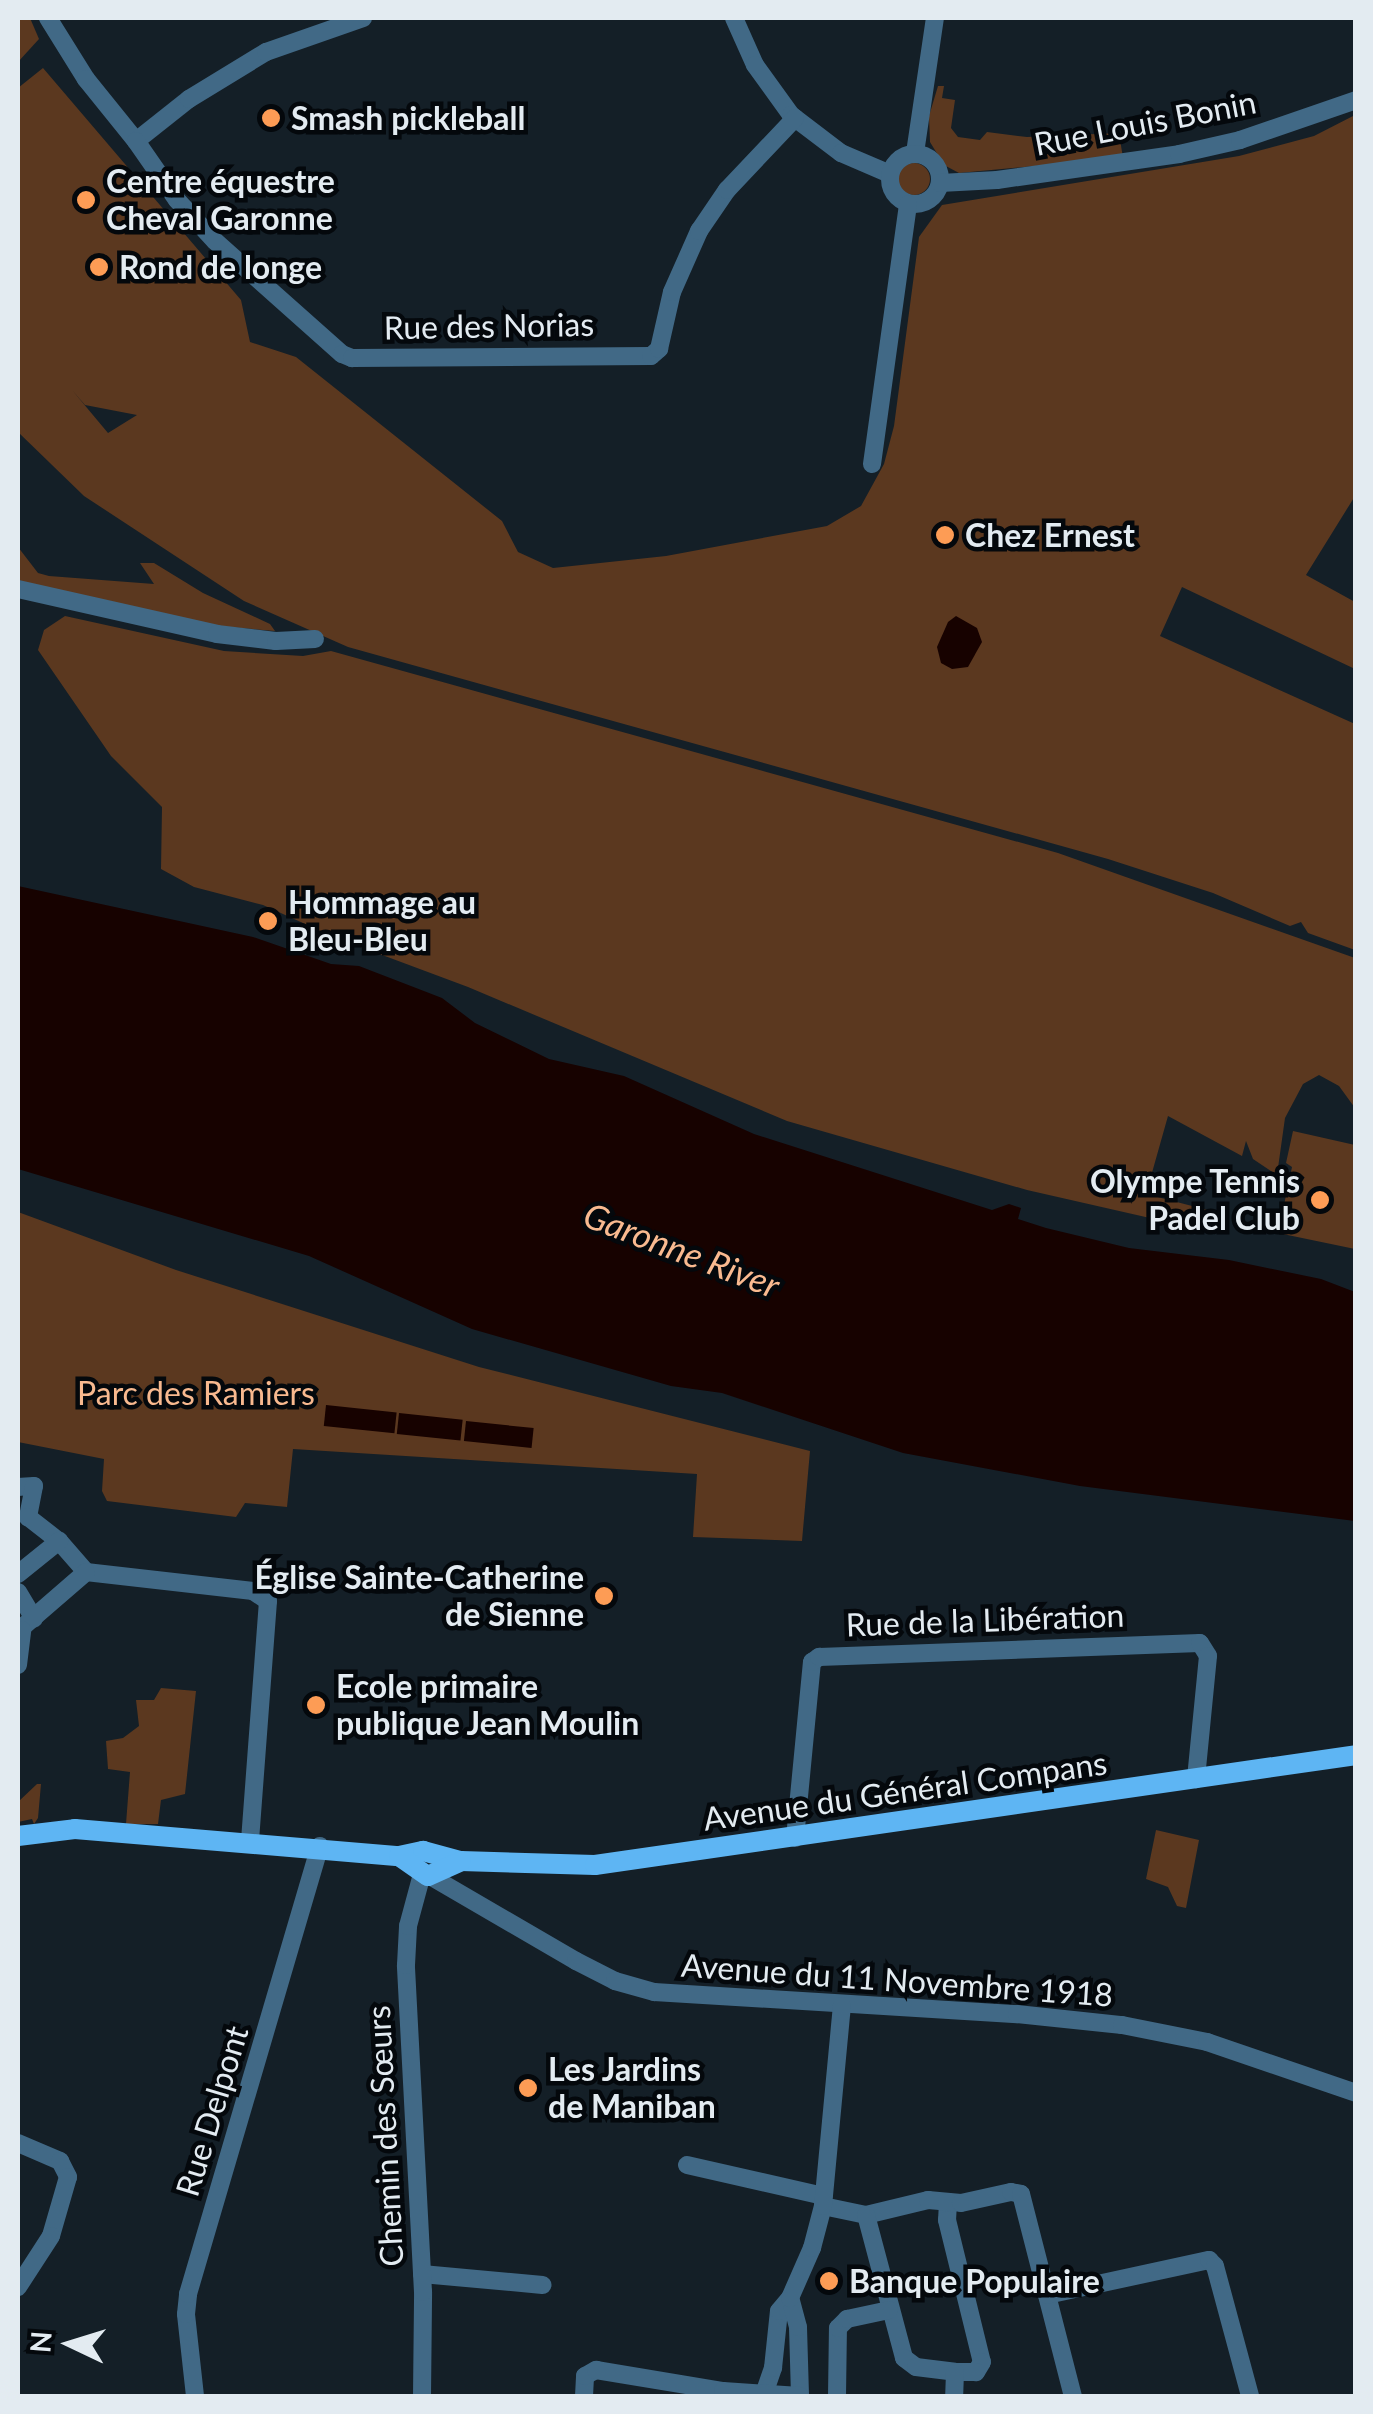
<!DOCTYPE html>
<meta charset="utf-8">
<style>
body{margin:0}
#map{position:relative;width:1373px;height:2414px;overflow:hidden;background:#141f27;font-family:Lato,sans-serif}
div>[style]{position:absolute}
.green>*{inset:0;background:#5b381f}
.round{border-radius:50%}
.water>*{inset:0;background:#170200;transform-origin:0 0}
.minor>*{height:18px;margin:-9px;padding:0 9px;transform-origin:9px;border-radius:9px;background:#416986}
.minor>.ring{margin:-9px;padding:0;box-sizing:content-box;background:none;border:18px solid #416986;border-radius:50%}
.major>*{height:20px;margin:-10px;padding:0 10px;transform-origin:10px;border-radius:10px;background:#5eb5f3}
.dots>*{width:28px;height:28px;translate:-50% -50%;box-sizing:border-box;border:5px solid #04080c;border-radius:50%}
span{translate:-50% -50%;white-space:nowrap;text-align:center;line-height:1.15;-webkit-text-stroke:9px #04080c;paint-order:stroke}
.poi-label{font-size:32px;color:#e3ebf1;font-weight:700}
.left{translate:0 -50%;text-align:left}
.right{translate:-100% -50%;text-align:right}
.street-label{font-size:32px;color:#e3ebf1}
.park-label{font-size:32px;color:#f8b98f}
.water-label{font-size:35px;color:#f9ba90;font-style:italic}
.frame{position:absolute;inset:0;border:20px solid #e3ebf1;pointer-events:none}
.north{position:absolute;left:20px;top:2294px;width:100px;height:100px;-webkit-text-stroke:8px #04080c;paint-order:stroke;rotate:274deg;font-size:28px;font-weight:700;line-height:40px;text-align:center;color:#e3ebf1}
.north::after{content:'';display:block;margin:auto;width:35px;height:45px;background:#e3ebf1;clip-path:polygon(50% 0,100% 100%,50% 72%,0 100%)}
</style>
<div id="map">
<div class="green">
<i style="clip-path:polygon(18px 18px,30px 18px,39px 39px,18px 62px)"></i>
<i style="clip-path:polygon(evenodd,43px 68px,241px 300px,250px 342px,296px 357px,502px 521px,518px 552px,553px 568px,666px 556px,827px 526px,861px 506px,884px 464px,894px 426px,919px 237px,942px 205px,1239px 156px,1314px 136px,1355px 115px,1355px 496px,1306px 575px,1355px 602px,1355px 669px,1182px 587px,1160px 636px,1355px 724px,1355px 950px,1308px 933px,1301px 922px,1290px 926px,1213px 893px,1108px 859px,348px 647px,244px 601px,84px 496px,18px 432px,18px 88px,43px 68px,72px 390px,85px 405px,137px 415px,108px 433px,72px 390px)"></i>
<i style="clip-path:polygon(938px 86px,944px 86px,942px 98px,955px 100px,951px 128px,958px 137px,980px 140px,987px 132px,1027px 137px,1119px 133px,1123px 158px,959px 173px,944px 165px,930px 142px,929px 116px)"></i>
<i class="round" style="left:898px;top:163px;width:32px;height:32px"></i>
<i style="clip-path:polygon(18px 547px,38px 573px,49px 576px,154px 584px,140px 563px,154px 563px,203px 593px,270px 624px,275px 631px,217px 626px,18px 582px)"></i>
<i style="clip-path:polygon(65px 616px,224px 651px,303px 656px,331px 651px,1058px 853px,1355px 958px,1355px 1108px,1339px 1086px,1319px 1075px,1303px 1084px,1285px 1118px,1277px 1175px,1253px 1159px,1246px 1141px,1242px 1156px,1168px 1116px,1146px 1194px,1219px 1213px,1185px 1226px,1027px 1190px,787px 1121px,468px 987px,334px 937px,263px 905px,194px 887px,161px 869px,162px 807px,111px 756px,38px 650px,44px 630px)"></i>
<i style="clip-path:polygon(1293px 1131px,1355px 1145px,1355px 1249px,1278px 1233px,1292px 1167px,1286px 1163px)"></i>
<i style="clip-path:polygon(18px 1212px,176px 1270px,479px 1367px,810px 1451px,802px 1541px,693px 1537px,697px 1474px,293px 1449px,287px 1507px,245px 1503px,236px 1517px,107px 1501px,102px 1491px,104px 1459px,18px 1442px)"></i>
<i style="clip-path:polygon(161px 1688px,196px 1691px,185px 1794px,161px 1800px,158px 1824px,126px 1824px,130px 1772px,108px 1769px,106px 1741px,123px 1738px,139px 1726px,136px 1700px,154px 1700px)"></i>
<i style="clip-path:polygon(37px 1784px,41px 1784px,38px 1818px,34px 1824px,32px 1819px,18px 1822px,18px 1802px)"></i>
<i style="clip-path:polygon(1156px 1830px,1199px 1840px,1186px 1908px,1177px 1906px,1168px 1887px,1146px 1879px)"></i>
</div>
<div class="water">
<i style="clip-path:polygon(956px 616px,977px 628px,982px 642px,968px 667px,952px 669px,941px 663px,937px 647px,948px 622px)"></i>
<i style="clip-path:polygon(18px 886px,253px 937px,331px 964px,359px 966px,442px 998px,475px 1023px,549px 1059px,624px 1076px,754px 1134px,992px 1210px,1009px 1204px,1021px 1208px,1018px 1219px,1046px 1228px,1129px 1248px,1229px 1260px,1321px 1279px,1355px 1292px,1355px 1521px,1080px 1486px,903px 1453px,722px 1393px,671px 1386px,472px 1329px,309px 1256px,18px 1169px)"></i>
<i style="left:326px;top:1405px;width:71px;height:21px;rotate:6deg"></i>
<i style="left:399px;top:1413px;width:64px;height:21px;rotate:6deg"></i>
<i style="left:466px;top:1421px;width:68px;height:20px;rotate:6deg"></i>
</div>
<div class="minor">
<i style="left:48px;top:18px;width:72px;rotate:58.1deg"></i>
<i style="left:86px;top:79px;width:80px;rotate:51.1deg"></i>
<i style="left:136px;top:141px;width:68px;rotate:-38.4deg"></i>
<i style="left:189px;top:99px;width:90px;rotate:-31.4deg"></i>
<i style="left:266px;top:52px;width:103px;rotate:-19.3deg"></i>
<i style="left:734px;top:18px;width:51px;rotate:65.9deg"></i>
<i style="left:755px;top:65px;width:62px;rotate:54.2deg"></i>
<i style="left:791px;top:115px;width:63px;rotate:37.2deg"></i>
<i style="left:841px;top:153px;width:53px;rotate:23.2deg"></i>
<i style="left:136px;top:141px;width:72px;rotate:55.2deg"></i>
<i style="left:177px;top:200px;width:56px;rotate:47.2deg"></i>
<i style="left:215px;top:241px;width:170px;rotate:41.7deg"></i>
<i style="left:342px;top:354px;width:11px;rotate:22deg"></i>
<i style="left:352px;top:358px;width:299px;rotate:-0.4deg"></i>
<i style="left:651px;top:356px;width:11px;rotate:-41deg"></i>
<i style="left:659px;top:349px;width:58px;rotate:-77.2deg"></i>
<i style="left:672px;top:292px;width:67px;rotate:-66.1deg"></i>
<i style="left:699px;top:231px;width:50px;rotate:-55.7deg"></i>
<i style="left:727px;top:190px;width:99px;rotate:-46.6deg"></i>
<i style="left:915px;top:153px;width:136px;rotate:-81.6deg"></i>
<i class="ring" style="left:890px;top:154px;width:32px;height:32px"></i>
<i style="left:940px;top:183px;width:57px;rotate:-3deg"></i>
<i style="left:997px;top:180px;width:184px;rotate:-8.1deg"></i>
<i style="left:1179px;top:154px;width:63px;rotate:-12.9deg"></i>
<i style="left:1240px;top:140px;width:123px;rotate:-19deg"></i>
<i style="left:872px;top:464px;width:262px;rotate:-82.1deg"></i>
<i style="left:18px;top:589px;width:204px;rotate:12.7deg"></i>
<i style="left:217px;top:634px;width:59px;rotate:6.8deg"></i>
<i style="left:276px;top:641px;width:39px;rotate:-3deg"></i>
<i style="left:18px;top:1487px;width:16px;rotate:-4deg"></i>
<i style="left:34px;top:1486px;width:32px;rotate:101deg"></i>
<i style="left:28px;top:1517px;width:39px;rotate:38deg"></i>
<i style="left:59px;top:1541px;width:41px;rotate:48.9deg"></i>
<i style="left:86px;top:1572px;width:168px;rotate:6.5deg"></i>
<i style="left:253px;top:1591px;width:18px;rotate:34deg"></i>
<i style="left:268px;top:1601px;width:241px;rotate:94.3deg"></i>
<i style="left:18px;top:1574px;width:53px;rotate:-38.8deg"></i>
<i style="left:18px;top:1592px;width:31px;rotate:59deg"></i>
<i style="left:18px;top:1631px;width:90px;rotate:-40.9deg"></i>
<i style="left:18px;top:1665px;width:35px;rotate:-83deg"></i>
<i style="left:795px;top:1838px;width:177px;rotate:-84.5deg"></i>
<i style="left:812px;top:1662px;width:9px;rotate:-36deg"></i>
<i style="left:819px;top:1657px;width:381px;rotate:-2.1deg"></i>
<i style="left:1200px;top:1643px;width:15px;rotate:58deg"></i>
<i style="left:1208px;top:1656px;width:124px;rotate:95.6deg"></i>
<i style="left:430px;top:1876px;width:169px;rotate:30.2deg"></i>
<i style="left:576px;top:1961px;width:44px;rotate:27.1deg"></i>
<i style="left:615px;top:1981px;width:41px;rotate:15.8deg"></i>
<i style="left:654px;top:1992px;width:364px;rotate:3.5deg"></i>
<i style="left:1017px;top:2014px;width:106px;rotate:6deg"></i>
<i style="left:1122px;top:2025px;width:87px;rotate:11.3deg"></i>
<i style="left:1207px;top:2042px;width:157px;rotate:18.9deg"></i>
<i style="left:18px;top:2143px;width:46px;rotate:23.2deg"></i>
<i style="left:60px;top:2161px;width:18px;rotate:63deg"></i>
<i style="left:68px;top:2177px;width:61px;rotate:106.1deg"></i>
<i style="left:51px;top:2236px;width:61px;rotate:122.9deg"></i>
<i style="left:687px;top:2165px;width:140px;rotate:12.8deg"></i>
<i style="left:948px;top:2202px;width:18px;rotate:93deg"></i>
<i style="left:947px;top:2220px;width:146px;rotate:76.2deg"></i>
<i style="left:982px;top:2362px;width:12px;rotate:121deg"></i>
<i style="left:976px;top:2372px;width:21px;rotate:180deg"></i>
<i style="left:823px;top:2206px;width:44px;rotate:11.8deg"></i>
<i style="left:866px;top:2215px;width:64px;rotate:-13.6deg"></i>
<i style="left:928px;top:2200px;width:33px;rotate:5deg"></i>
<i style="left:961px;top:2203px;width:51px;rotate:-12.4deg"></i>
<i style="left:1011px;top:2192px;width:10px;rotate:11deg"></i>
<i style="left:1021px;top:2194px;width:209px;rotate:75.6deg"></i>
<i style="left:866px;top:2215px;width:148px;rotate:75.1deg"></i>
<i style="left:904px;top:2358px;width:15px;rotate:37deg"></i>
<i style="left:916px;top:2367px;width:39px;rotate:7deg"></i>
<i style="left:955px;top:2372px;width:24px;rotate:92deg"></i>
<i style="left:422px;top:2274px;width:121px;rotate:5.2deg"></i>
<i style="left:1047px;top:2295px;width:166px;rotate:-12.2deg"></i>
<i style="left:1209px;top:2260px;width:8px;rotate:45deg"></i>
<i style="left:1215px;top:2266px;width:135px;rotate:74.9deg"></i>
<i style="left:764px;top:2394px;width:28px;rotate:-71deg"></i>
<i style="left:773px;top:2368px;width:57px;rotate:-84deg"></i>
<i style="left:779px;top:2311px;width:17px;rotate:-50deg"></i>
<i style="left:800px;top:2395px;width:68px;rotate:-91.7deg"></i>
<i style="left:798px;top:2327px;width:30px;rotate:-105deg"></i>
<i style="left:790px;top:2298px;width:55px;rotate:-66.3deg"></i>
<i style="left:812px;top:2248px;width:43px;rotate:-75.3deg"></i>
<i style="left:823px;top:2206px;width:201px;rotate:-84.6deg"></i>
<i style="left:195px;top:2396px;width:82px;rotate:-96.3deg"></i>
<i style="left:186px;top:2314px;width:20px;rotate:-84deg"></i>
<i style="left:188px;top:2294px;width:467px;rotate:-73.6deg"></i>
<i style="left:422px;top:2396px;width:104px;rotate:-89.4deg"></i>
<i style="left:423px;top:2292px;width:327px;rotate:-93deg"></i>
<i style="left:406px;top:1965px;width:39px;rotate:-87deg"></i>
<i style="left:408px;top:1926px;width:54px;rotate:-74.9deg"></i>
<i style="left:584px;top:2396px;width:20px;rotate:-87deg"></i>
<i style="left:585px;top:2376px;width:13px;rotate:-29deg"></i>
<i style="left:596px;top:2370px;width:129px;rotate:9.4deg"></i>
<i style="left:723px;top:2391px;width:77px;rotate:3.7deg"></i>
<i style="left:837px;top:2396px;width:68px;rotate:-89.2deg"></i>
<i style="left:838px;top:2328px;width:13px;rotate:-45deg"></i>
<i style="left:847px;top:2319px;width:43px;rotate:-12.1deg"></i>
</div>
<div class="major">
<i style="left:18px;top:1836px;width:57px;rotate:-7deg"></i>
<i style="left:75px;top:1829px;width:325px;rotate:4.8deg"></i>
<i style="left:399px;top:1856px;width:25px;rotate:-12deg"></i>
<i style="left:423px;top:1851px;width:39px;rotate:15deg"></i>
<i style="left:461px;top:1861px;width:134px;rotate:1.7deg"></i>
<i style="left:595px;top:1865px;width:769px;rotate:-8.22deg"></i>
<i style="left:399px;top:1856px;width:35px;rotate:35deg"></i>
<i style="left:428px;top:1876px;width:36px;rotate:-24deg"></i>
</div>
<div class="dots">
<i style="left:271px;top:118px;background:#fd9c55"></i>
<i style="left:86px;top:200px;background:#fd9c55"></i>
<i style="left:99px;top:267px;background:#fd9c55"></i>
<i style="left:945px;top:535px;background:#fd9c55"></i>
<i style="left:268px;top:921px;background:#fd9c55"></i>
<i style="left:1320px;top:1200px;background:#fd9c55"></i>
<i style="left:604px;top:1596px;background:#fd9c55"></i>
<i style="left:316px;top:1705px;background:#fd9c55"></i>
<i style="left:528px;top:2088px;background:#fd9c55"></i>
<i style="left:829px;top:2281px;background:#fd9c55"></i>
</div>
<div class="poi-label">
<span class="left" style="left:291px;top:118px">Smash pickleball</span>
<span class="left" style="left:106px;top:200px">Centre équestre<br>Cheval Garonne</span>
<span class="left" style="left:119px;top:267px">Rond de longe</span>
<span class="left" style="left:965px;top:535px">Chez Ernest</span>
<span class="left" style="left:288px;top:921px">Hommage au<br>Bleu-Bleu</span>
<span class="right" style="left:1300px;top:1200px">Olympe Tennis<br>Padel Club</span>
<span class="right" style="left:584px;top:1596px">Église Sainte-Catherine<br>de Sienne</span>
<span class="left" style="left:336px;top:1705px">Ecole primaire<br>publique Jean Moulin</span>
<span class="left" style="left:548px;top:2088px">Les Jardins<br>de Maniban</span>
<span class="left" style="left:849px;top:2281px">Banque Populaire</span>
</div>
<div class="street-label">
<span style="left:1145px;top:123px;rotate:-11deg">Rue Louis Bonin</span>
<span style="left:489px;top:326px;rotate:-1deg">Rue des Norias</span>
<span style="left:985px;top:1620px;rotate:-2deg">Rue de la Libération</span>
<span style="left:905px;top:1791px;rotate:-8deg">Avenue du Général Compans</span>
<span style="left:897px;top:1980px;rotate:4deg">Avenue du 11 Novembre 1918</span>
<span style="left:212px;top:2111px;rotate:-73deg">Rue Delpont</span>
<span style="left:385px;top:2136px;rotate:-93deg">Chemin des Sœurs</span>
</div>
<div class="park-label">
<span style="left:196px;top:1393px">Parc des Ramiers</span>
</div>
<div class="water-label">
<span style="left:682px;top:1249px;rotate:21deg">Garonne River</span>
</div>
<div class="frame"></div>
<div class="north">N</div>
</div>
